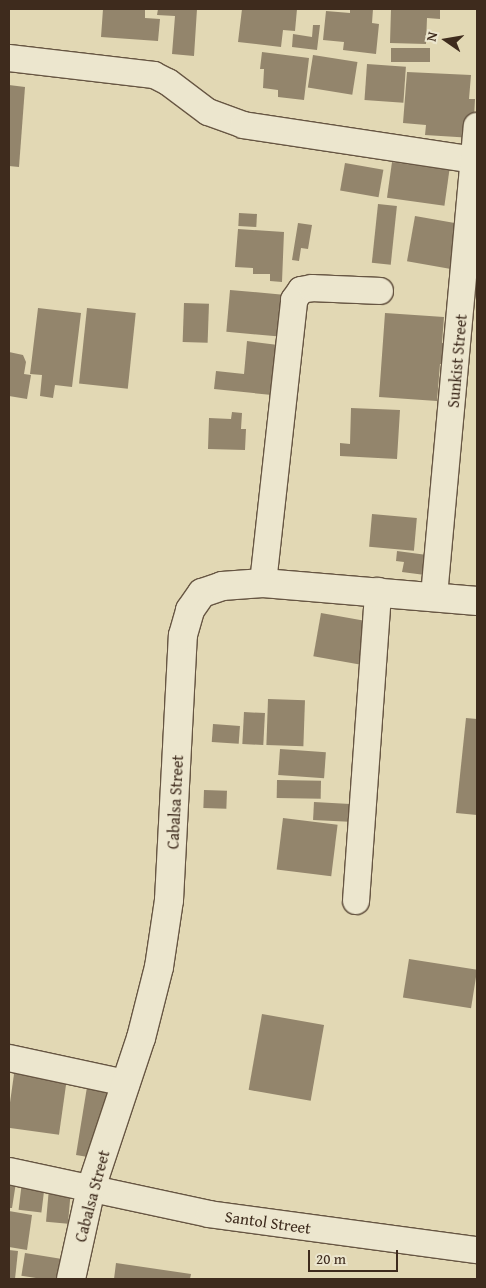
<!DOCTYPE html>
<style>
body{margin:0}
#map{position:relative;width:486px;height:1288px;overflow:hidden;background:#e2d8b4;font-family:"Gentium Book Plus",serif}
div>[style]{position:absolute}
.building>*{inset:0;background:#93856c;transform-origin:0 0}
.roads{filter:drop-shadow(1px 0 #675643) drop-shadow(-1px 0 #675643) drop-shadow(0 1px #675643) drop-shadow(0 -1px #675643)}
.minor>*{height:26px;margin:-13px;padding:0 13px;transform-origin:13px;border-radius:13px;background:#ece6ce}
.tertiary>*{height:28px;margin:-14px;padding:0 14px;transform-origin:14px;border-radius:14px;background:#ece6ce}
span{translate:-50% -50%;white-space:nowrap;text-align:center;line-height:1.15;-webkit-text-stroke:4.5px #ece6ce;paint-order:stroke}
.street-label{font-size:16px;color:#3e2b1d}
.frame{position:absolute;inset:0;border:10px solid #3e2b1d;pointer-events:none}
.north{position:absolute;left:421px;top:15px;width:50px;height:50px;-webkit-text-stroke:4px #ece6ce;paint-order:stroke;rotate:283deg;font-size:14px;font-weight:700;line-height:20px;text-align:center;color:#3e2b1d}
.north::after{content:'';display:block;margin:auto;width:18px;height:22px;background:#3e2b1d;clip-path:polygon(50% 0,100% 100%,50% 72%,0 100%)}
.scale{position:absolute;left:308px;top:1250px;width:90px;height:22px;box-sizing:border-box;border:2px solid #3e2b1d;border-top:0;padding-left:6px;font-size:15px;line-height:18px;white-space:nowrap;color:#3e2b1d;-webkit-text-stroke:4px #ece6ce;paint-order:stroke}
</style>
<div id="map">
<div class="building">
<i style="clip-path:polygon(103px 9px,145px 9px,145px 18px,160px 19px,158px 41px,101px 37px)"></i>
<i style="clip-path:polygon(158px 9px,197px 9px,194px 56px,172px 54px,175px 16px,157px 15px)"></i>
<i style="clip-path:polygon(242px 9px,297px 9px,295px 31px,283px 30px,281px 47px,238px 42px)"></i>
<i style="clip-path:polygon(350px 9px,373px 9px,372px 23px,379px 24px,376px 54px,343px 50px,344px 42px,323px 40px,326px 11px,350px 13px)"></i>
<i style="clip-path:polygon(391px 9px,440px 9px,440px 19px,427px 18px,426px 44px,390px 43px)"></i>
<i style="clip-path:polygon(313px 25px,320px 25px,317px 50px,292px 47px,293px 34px,312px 37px)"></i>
<i style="left:391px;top:48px;width:39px;height:14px"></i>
<i style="clip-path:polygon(262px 52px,309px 58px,304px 100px,278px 97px,278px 90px,263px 88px,264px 69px,260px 69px)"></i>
<i style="left:313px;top:55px;width:45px;height:33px;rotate:9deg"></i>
<i style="left:367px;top:64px;width:39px;height:36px;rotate:4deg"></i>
<i style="clip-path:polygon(407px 72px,471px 75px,469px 99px,475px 99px,473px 138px,425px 135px,426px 125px,403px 123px)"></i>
<i style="clip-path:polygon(9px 85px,25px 87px,19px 167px,9px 166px)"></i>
<i style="left:392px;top:162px;width:58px;height:36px;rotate:8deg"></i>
<i style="left:345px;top:163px;width:39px;height:28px;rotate:10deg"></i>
<i style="left:378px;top:204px;width:19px;height:59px;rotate:6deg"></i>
<i style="left:239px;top:213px;width:18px;height:13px;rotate:3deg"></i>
<i style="left:415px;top:216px;width:46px;height:46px;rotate:10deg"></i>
<i style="clip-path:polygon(298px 223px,312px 225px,308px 249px,301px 248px,299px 261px,292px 260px)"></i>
<i style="clip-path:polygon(238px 229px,284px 232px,282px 282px,270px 281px,270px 274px,253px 274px,253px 268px,235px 267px)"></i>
<i style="left:230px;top:290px;width:56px;height:42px;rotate:5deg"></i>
<i style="left:184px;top:303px;width:25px;height:39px;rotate:2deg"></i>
<i style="clip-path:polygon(38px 308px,81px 313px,72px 387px,55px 385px,53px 398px,40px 396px,42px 375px,30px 374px)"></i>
<i style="left:87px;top:308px;width:49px;height:76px;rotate:6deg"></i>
<i style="clip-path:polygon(385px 313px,444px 317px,442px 343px,454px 344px,452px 364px,440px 364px,437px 401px,379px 397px)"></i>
<i style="clip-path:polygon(247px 341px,278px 345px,272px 395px,214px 389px,216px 371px,244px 374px)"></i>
<i style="clip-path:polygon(9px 352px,23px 355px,26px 362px,24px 374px,31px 375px,27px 399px,9px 396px)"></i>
<i style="clip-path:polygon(351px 408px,400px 410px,397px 459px,340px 456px,340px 443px,350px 444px)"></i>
<i style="clip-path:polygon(232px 412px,242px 413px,241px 429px,246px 429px,245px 450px,208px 449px,209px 418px,231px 419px)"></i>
<i style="left:372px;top:514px;width:45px;height:33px;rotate:5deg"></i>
<i style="clip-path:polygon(397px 551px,427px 555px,425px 575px,402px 572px,404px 562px,396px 561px)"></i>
<i style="left:321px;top:613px;width:47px;height:44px;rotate:10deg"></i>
<i style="left:268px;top:699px;width:37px;height:46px;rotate:2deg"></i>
<i style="left:244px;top:712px;width:21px;height:32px;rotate:3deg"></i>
<i style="clip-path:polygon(466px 718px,477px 719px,477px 815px,456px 813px)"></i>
<i style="left:213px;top:724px;width:27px;height:18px;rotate:4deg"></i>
<i style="left:280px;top:749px;width:46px;height:26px;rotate:4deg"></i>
<i style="left:277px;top:780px;width:44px;height:18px;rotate:1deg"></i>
<i style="left:204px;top:790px;width:23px;height:18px;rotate:2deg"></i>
<i style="left:314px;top:802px;width:36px;height:18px;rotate:3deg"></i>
<i style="left:283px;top:818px;width:55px;height:52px;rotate:7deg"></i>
<i style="left:409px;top:959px;width:69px;height:39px;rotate:9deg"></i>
<i style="left:262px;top:1014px;width:63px;height:77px;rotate:10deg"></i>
<i style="left:15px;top:1067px;width:53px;height:61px;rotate:8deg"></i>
<i style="clip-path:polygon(87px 1087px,111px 1091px,88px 1157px,76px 1155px)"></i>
<i style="clip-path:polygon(9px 1175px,17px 1176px,12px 1208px,9px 1208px)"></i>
<i style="left:22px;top:1182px;width:23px;height:28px;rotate:7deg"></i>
<i style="left:49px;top:1188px;width:22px;height:34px;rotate:5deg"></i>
<i style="clip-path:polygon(9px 1211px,32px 1215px,27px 1250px,9px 1247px)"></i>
<i style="clip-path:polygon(9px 1250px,18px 1251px,15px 1279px,9px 1279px)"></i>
<i style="left:25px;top:1253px;width:36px;height:23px;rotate:9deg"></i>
<i style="clip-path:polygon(116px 1263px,191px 1274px,190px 1279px,114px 1279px)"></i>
</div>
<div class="roads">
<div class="minor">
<i style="left:9px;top:58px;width:146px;rotate:6.7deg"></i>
<i style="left:154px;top:75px;width:16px;rotate:27deg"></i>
<i style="left:168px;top:82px;width:50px;rotate:36.9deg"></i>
<i style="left:208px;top:112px;width:37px;rotate:20deg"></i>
<i style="left:243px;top:125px;width:234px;rotate:8.6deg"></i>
<i style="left:263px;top:583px;width:285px;rotate:-83.7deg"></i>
<i style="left:294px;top:300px;width:12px;rotate:-55deg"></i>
<i style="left:301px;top:290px;width:11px;rotate:-10deg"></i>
<i style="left:312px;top:288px;width:68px;rotate:2.5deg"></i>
<i style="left:434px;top:596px;width:472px;rotate:-84.8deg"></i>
<i style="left:356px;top:901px;width:311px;rotate:-85.9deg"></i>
<i style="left:9px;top:1058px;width:120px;rotate:12.1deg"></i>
<i style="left:9px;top:1171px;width:205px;rotate:12.1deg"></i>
<i style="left:209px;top:1214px;width:270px;rotate:7.7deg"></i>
</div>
<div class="tertiary">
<i style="left:71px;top:1279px;width:93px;rotate:-77.6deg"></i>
<i style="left:91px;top:1188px;width:158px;rotate:-71.6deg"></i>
<i style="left:141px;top:1038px;width:73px;rotate:-75.8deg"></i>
<i style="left:159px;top:967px;width:68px;rotate:-81.5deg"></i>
<i style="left:169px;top:900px;width:265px;rotate:-87deg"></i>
<i style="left:183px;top:635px;width:26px;rotate:-74deg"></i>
<i style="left:190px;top:610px;width:21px;rotate:-55deg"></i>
<i style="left:202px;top:593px;width:21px;rotate:-19deg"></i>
<i style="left:222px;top:586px;width:41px;rotate:-4.2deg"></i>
<i style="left:263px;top:583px;width:215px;rotate:4.8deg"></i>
</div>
</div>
<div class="street-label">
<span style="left:457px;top:361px;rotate:-85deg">Sunkist Street</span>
<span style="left:175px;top:802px;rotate:-87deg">Cabalsa Street</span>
<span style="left:92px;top:1196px;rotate:-75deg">Cabalsa Street</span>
<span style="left:268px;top:1222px;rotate:8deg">Santol Street</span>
</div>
<div class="frame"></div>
<div class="north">N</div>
<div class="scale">20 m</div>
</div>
